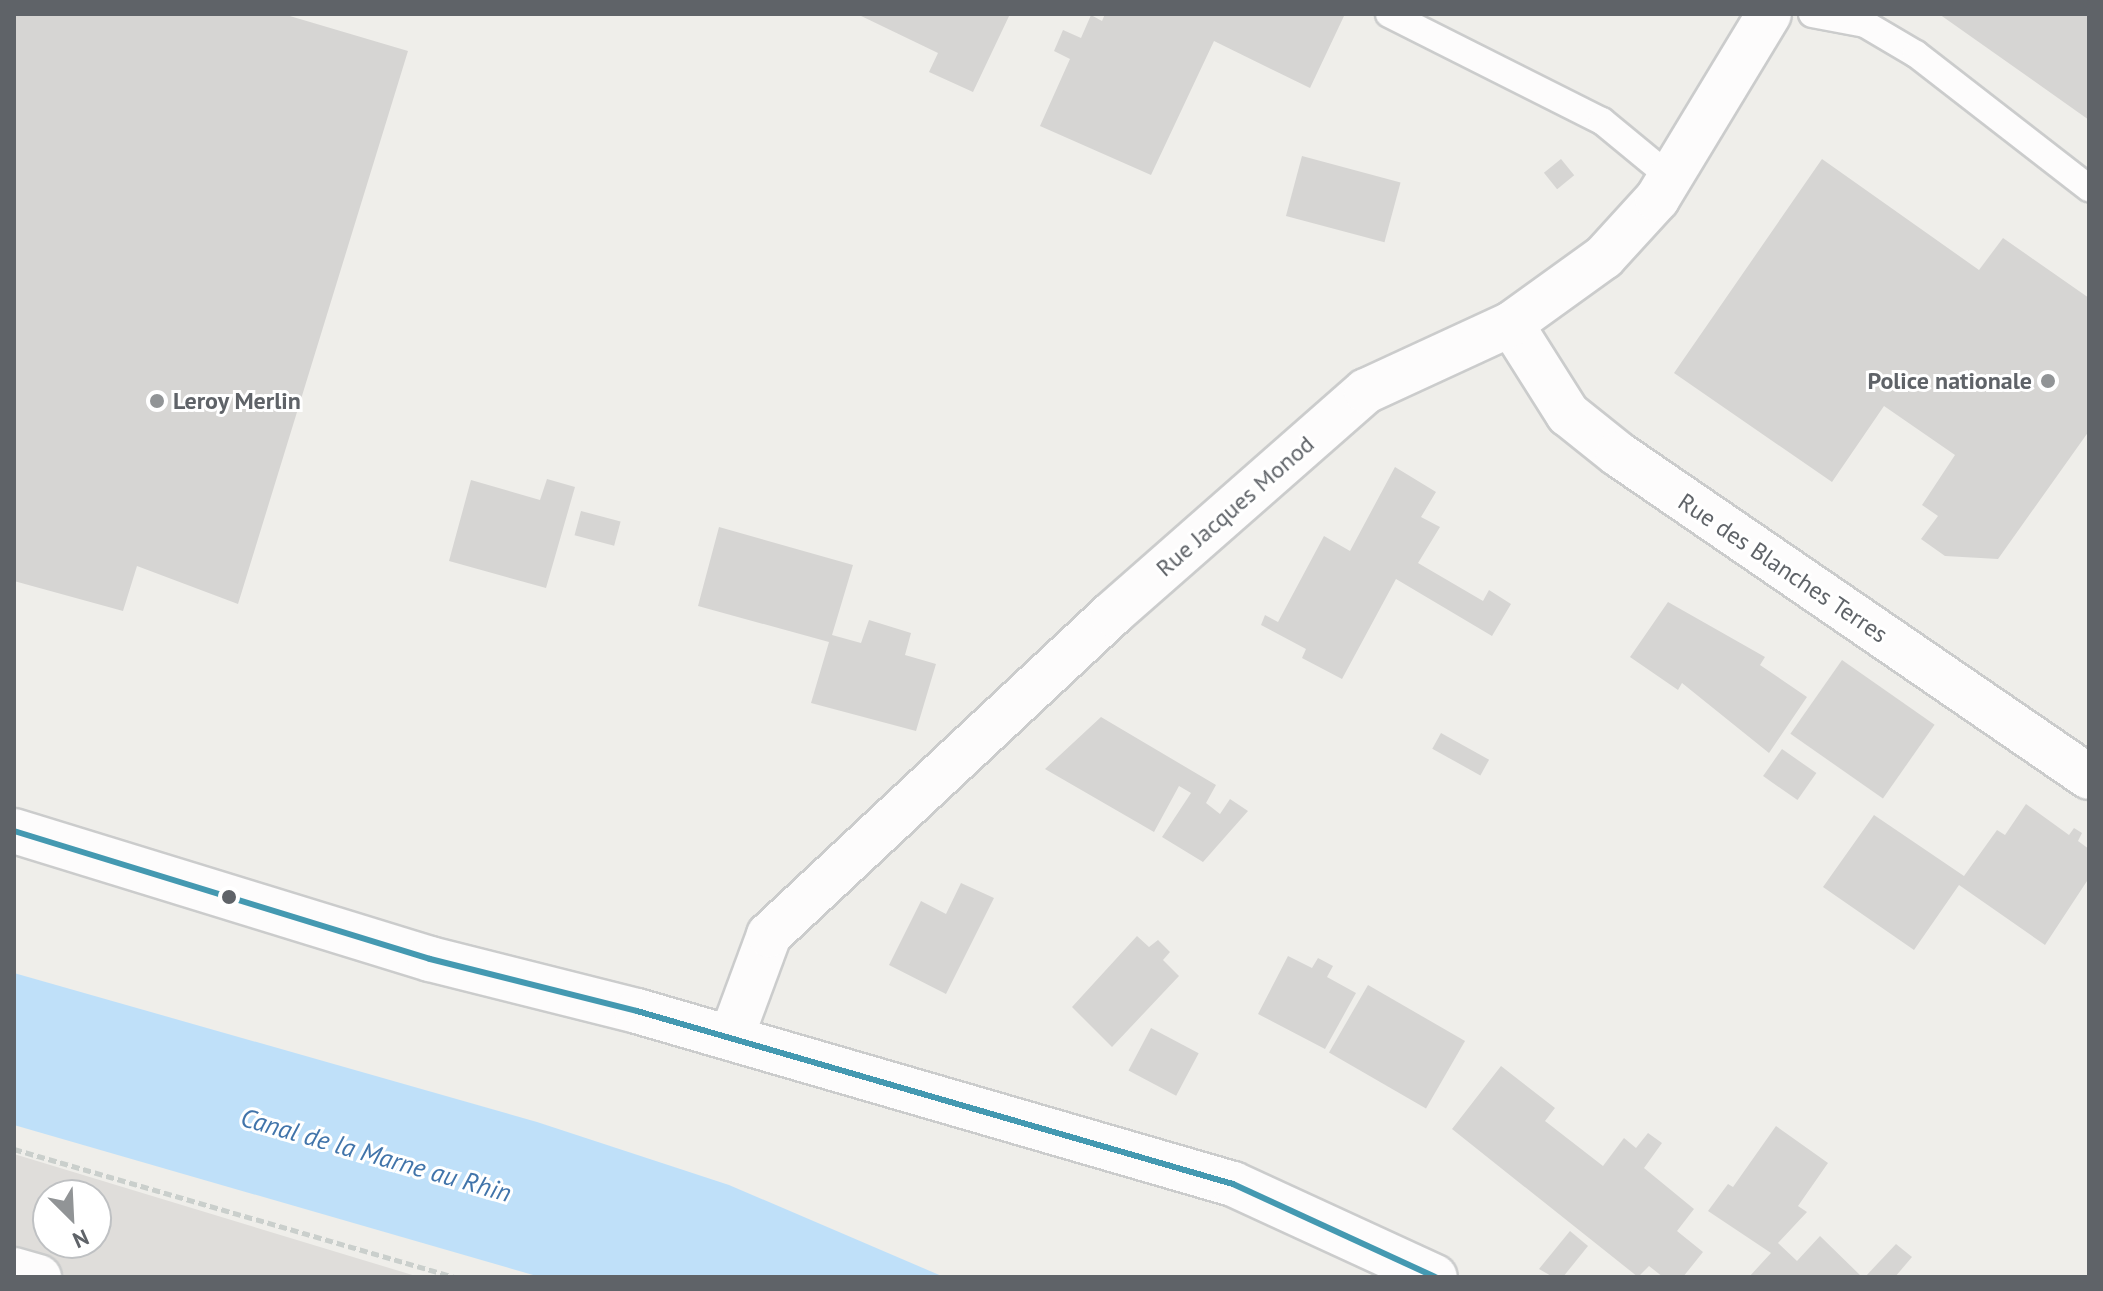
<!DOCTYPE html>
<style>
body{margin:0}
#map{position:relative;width:2103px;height:1291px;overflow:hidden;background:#efeeea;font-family:"PT Sans",sans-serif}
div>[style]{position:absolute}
.industrial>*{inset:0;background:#dfddda}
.water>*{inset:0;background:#bfe0f9}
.building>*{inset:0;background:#d6d5d3;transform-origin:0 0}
.path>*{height:5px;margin-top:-2.5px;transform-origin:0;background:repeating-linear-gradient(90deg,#cacfcc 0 8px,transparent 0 12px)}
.roads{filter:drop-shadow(2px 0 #cbcccc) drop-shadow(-2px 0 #cbcccc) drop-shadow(0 2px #cbcccc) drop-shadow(0 -2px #cbcccc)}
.service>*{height:26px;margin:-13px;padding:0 13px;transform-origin:13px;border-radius:13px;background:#fdfcfc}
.minor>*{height:44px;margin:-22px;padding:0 22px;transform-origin:22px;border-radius:22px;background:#fdfcfc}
.secondary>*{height:44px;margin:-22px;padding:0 22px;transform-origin:22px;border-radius:22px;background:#fdfcfc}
.bus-1>*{height:6px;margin:-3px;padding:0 3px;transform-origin:3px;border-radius:3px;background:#4499b1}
.dots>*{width:22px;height:22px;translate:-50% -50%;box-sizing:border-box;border:4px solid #fff;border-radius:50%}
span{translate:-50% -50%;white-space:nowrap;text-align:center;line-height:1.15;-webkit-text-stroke:6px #fff;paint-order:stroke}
.poi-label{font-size:24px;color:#5f6368;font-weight:700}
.right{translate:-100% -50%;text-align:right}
.left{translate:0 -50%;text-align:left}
.street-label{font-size:24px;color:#5f6368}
.water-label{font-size:26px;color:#4174aa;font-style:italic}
.frame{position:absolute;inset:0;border:16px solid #5f6368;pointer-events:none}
.north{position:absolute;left:32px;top:1179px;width:80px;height:80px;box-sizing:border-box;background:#fff;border:2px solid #bfc1c3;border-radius:50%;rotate:156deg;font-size:22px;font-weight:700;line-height:32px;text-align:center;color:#5f6368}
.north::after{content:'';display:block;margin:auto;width:28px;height:36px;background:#919496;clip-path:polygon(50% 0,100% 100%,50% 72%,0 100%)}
</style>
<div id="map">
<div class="industrial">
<i style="clip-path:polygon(evenodd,14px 1154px,419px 1277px,14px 1277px,14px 1154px,48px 1195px,96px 1195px,96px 1243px,48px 1243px,48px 1195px)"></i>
</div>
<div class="water">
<i style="clip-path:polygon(14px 973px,537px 1122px,729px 1185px,944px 1277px,540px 1277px,14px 1125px)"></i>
</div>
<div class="building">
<i style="clip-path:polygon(14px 14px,283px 14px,408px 51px,238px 604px,137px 566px,123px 611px,14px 581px)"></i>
<i style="clip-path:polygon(857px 14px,1010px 14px,973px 92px,929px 72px,938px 53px)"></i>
<i style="clip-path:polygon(1105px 14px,1340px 14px,1344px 16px,1310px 88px,1214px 41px,1151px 175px,1040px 126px,1070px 59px,1054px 51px,1063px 30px,1081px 38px,1091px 15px,1102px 21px)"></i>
<i style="clip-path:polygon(1939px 14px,2089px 14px,2089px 120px,2034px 81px)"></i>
<i style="left:1302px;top:156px;width:102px;height:62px;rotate:15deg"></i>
<i style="left:1561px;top:159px;width:21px;height:22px;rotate:51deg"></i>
<i style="clip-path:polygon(1822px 159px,1979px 270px,2003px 238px,2089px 298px,2089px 431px,1998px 559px,1945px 556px,1921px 539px,1938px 516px,1922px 505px,1955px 455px,1884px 406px,1832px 482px,1674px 373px)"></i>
<i style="clip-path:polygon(1395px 467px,1436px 492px,1421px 517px,1440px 527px,1418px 563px,1483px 601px,1489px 590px,1511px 604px,1492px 636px,1396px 579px,1342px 679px,1302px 658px,1306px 649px,1261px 625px,1265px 615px,1278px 622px,1324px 536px,1350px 551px)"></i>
<i style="clip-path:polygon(547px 479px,575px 487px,546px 588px,449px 561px,471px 480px,540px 500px)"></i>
<i style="left:581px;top:511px;width:41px;height:25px;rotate:15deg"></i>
<i style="clip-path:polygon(719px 527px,853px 565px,832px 635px,861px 643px,869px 620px,911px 633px,905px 655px,936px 664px,916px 731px,811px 703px,829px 642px,698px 606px)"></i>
<i style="clip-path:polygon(1668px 602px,1765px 657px,1760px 665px,1807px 697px,1769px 753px,1682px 683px,1678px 690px,1630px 657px)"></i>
<i style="left:1842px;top:660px;width:113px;height:90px;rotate:35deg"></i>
<i style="clip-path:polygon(1101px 717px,1216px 785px,1206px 803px,1220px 814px,1230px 799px,1248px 811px,1203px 862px,1162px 837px,1191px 793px,1179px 786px,1154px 832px,1045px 769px)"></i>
<i style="left:1441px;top:733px;width:55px;height:18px;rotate:29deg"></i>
<i style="left:1782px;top:749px;width:42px;height:33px;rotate:35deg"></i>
<i style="clip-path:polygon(2026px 804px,2069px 835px,2074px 828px,2082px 833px,2078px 841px,2089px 849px,2089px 878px,2045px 945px,1959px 885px,1914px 950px,1823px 887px,1874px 815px,1964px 876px,1997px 830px,2005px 835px)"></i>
<i style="clip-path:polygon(961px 883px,994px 898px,946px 994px,889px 965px,921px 901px,946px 914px)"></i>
<i style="clip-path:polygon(1137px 936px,1149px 947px,1158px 940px,1170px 952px,1163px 960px,1179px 976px,1112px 1047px,1072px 1007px)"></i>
<i style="clip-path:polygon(1288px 956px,1312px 968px,1318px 958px,1333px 966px,1327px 977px,1356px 993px,1325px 1049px,1258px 1014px)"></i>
<i style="left:1368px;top:985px;width:112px;height:78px;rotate:30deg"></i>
<i style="left:1151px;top:1028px;width:54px;height:48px;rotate:28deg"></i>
<i style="clip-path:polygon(1501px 1066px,1555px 1108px,1545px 1121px,1603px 1166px,1624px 1138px,1636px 1148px,1648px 1133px,1662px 1143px,1644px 1168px,1694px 1209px,1677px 1231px,1703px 1252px,1683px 1277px,1663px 1277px,1649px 1266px,1638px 1277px,1452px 1129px)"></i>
<i style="clip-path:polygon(1776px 1126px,1828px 1163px,1798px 1206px,1807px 1212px,1778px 1243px,1797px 1261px,1820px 1236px,1862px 1277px,1749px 1277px,1771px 1253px,1708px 1211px,1728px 1184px,1733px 1187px)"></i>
<i style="clip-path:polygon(1570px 1231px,1588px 1246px,1563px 1277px,1553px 1277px,1539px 1269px)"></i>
<i style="clip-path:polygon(1896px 1244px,1912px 1257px,1895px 1277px,1865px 1277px)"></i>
</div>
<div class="path">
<i style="left:14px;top:1149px;width:458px;rotate:16.2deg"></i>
</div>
<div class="roads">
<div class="service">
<i style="left:1389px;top:14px;width:238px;rotate:26.7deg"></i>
<i style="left:1602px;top:121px;width:88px;rotate:39.5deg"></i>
<i style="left:1812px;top:14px;width:54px;rotate:10.7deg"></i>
<i style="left:1865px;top:24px;width:59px;rotate:30.5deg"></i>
<i style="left:1916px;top:54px;width:219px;rotate:37.8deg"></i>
</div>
<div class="minor">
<i style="left:1511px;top:324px;width:107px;rotate:57.7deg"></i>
<i style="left:1568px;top:414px;width:64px;rotate:38.7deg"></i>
<i style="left:1618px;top:454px;width:571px;rotate:34.44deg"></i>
<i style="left:731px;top:1038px;width:110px;rotate:-69.7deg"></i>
<i style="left:769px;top:935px;width:470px;rotate:-43.1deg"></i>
<i style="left:1112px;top:614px;width:338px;rotate:-41.3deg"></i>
<i style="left:1366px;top:391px;width:160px;rotate:-24.8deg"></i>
<i style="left:1511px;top:324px;width:115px;rotate:-35.8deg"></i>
<i style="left:1604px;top:257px;width:79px;rotate:-47.6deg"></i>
<i style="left:1657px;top:199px;width:216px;rotate:-58.8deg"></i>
<i style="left:14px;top:1270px;width:26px;rotate:16deg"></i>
</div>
<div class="secondary">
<i style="left:14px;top:831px;width:435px;rotate:17.1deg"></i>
<i style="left:430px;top:959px;width:213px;rotate:14.1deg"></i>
<i style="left:637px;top:1011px;width:621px;rotate:16.19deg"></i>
<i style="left:1233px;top:1184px;width:222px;rotate:24.7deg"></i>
</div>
</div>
<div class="bus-1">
<i style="left:14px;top:831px;width:435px;rotate:17.1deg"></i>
<i style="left:430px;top:959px;width:213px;rotate:14.1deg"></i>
<i style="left:637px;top:1011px;width:621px;rotate:16.19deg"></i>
<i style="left:1233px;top:1184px;width:222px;rotate:24.7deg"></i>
</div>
<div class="dots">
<i style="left:2048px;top:381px;background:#919496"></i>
<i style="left:157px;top:401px;background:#919496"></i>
<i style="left:229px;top:897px;background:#5f6368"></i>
</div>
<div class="poi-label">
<span class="right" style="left:2032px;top:381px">Police nationale</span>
<span class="left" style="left:173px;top:401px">Leroy Merlin</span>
</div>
<div class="street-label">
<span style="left:1235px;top:506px;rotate:-41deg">Rue Jacques Monod</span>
<span style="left:1783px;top:568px;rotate:34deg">Rue des Blanches Terres</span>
</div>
<div class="water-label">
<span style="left:376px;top:1155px;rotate:16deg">Canal de la Marne au Rhin</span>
</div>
<div class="frame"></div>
<div class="north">N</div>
</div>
